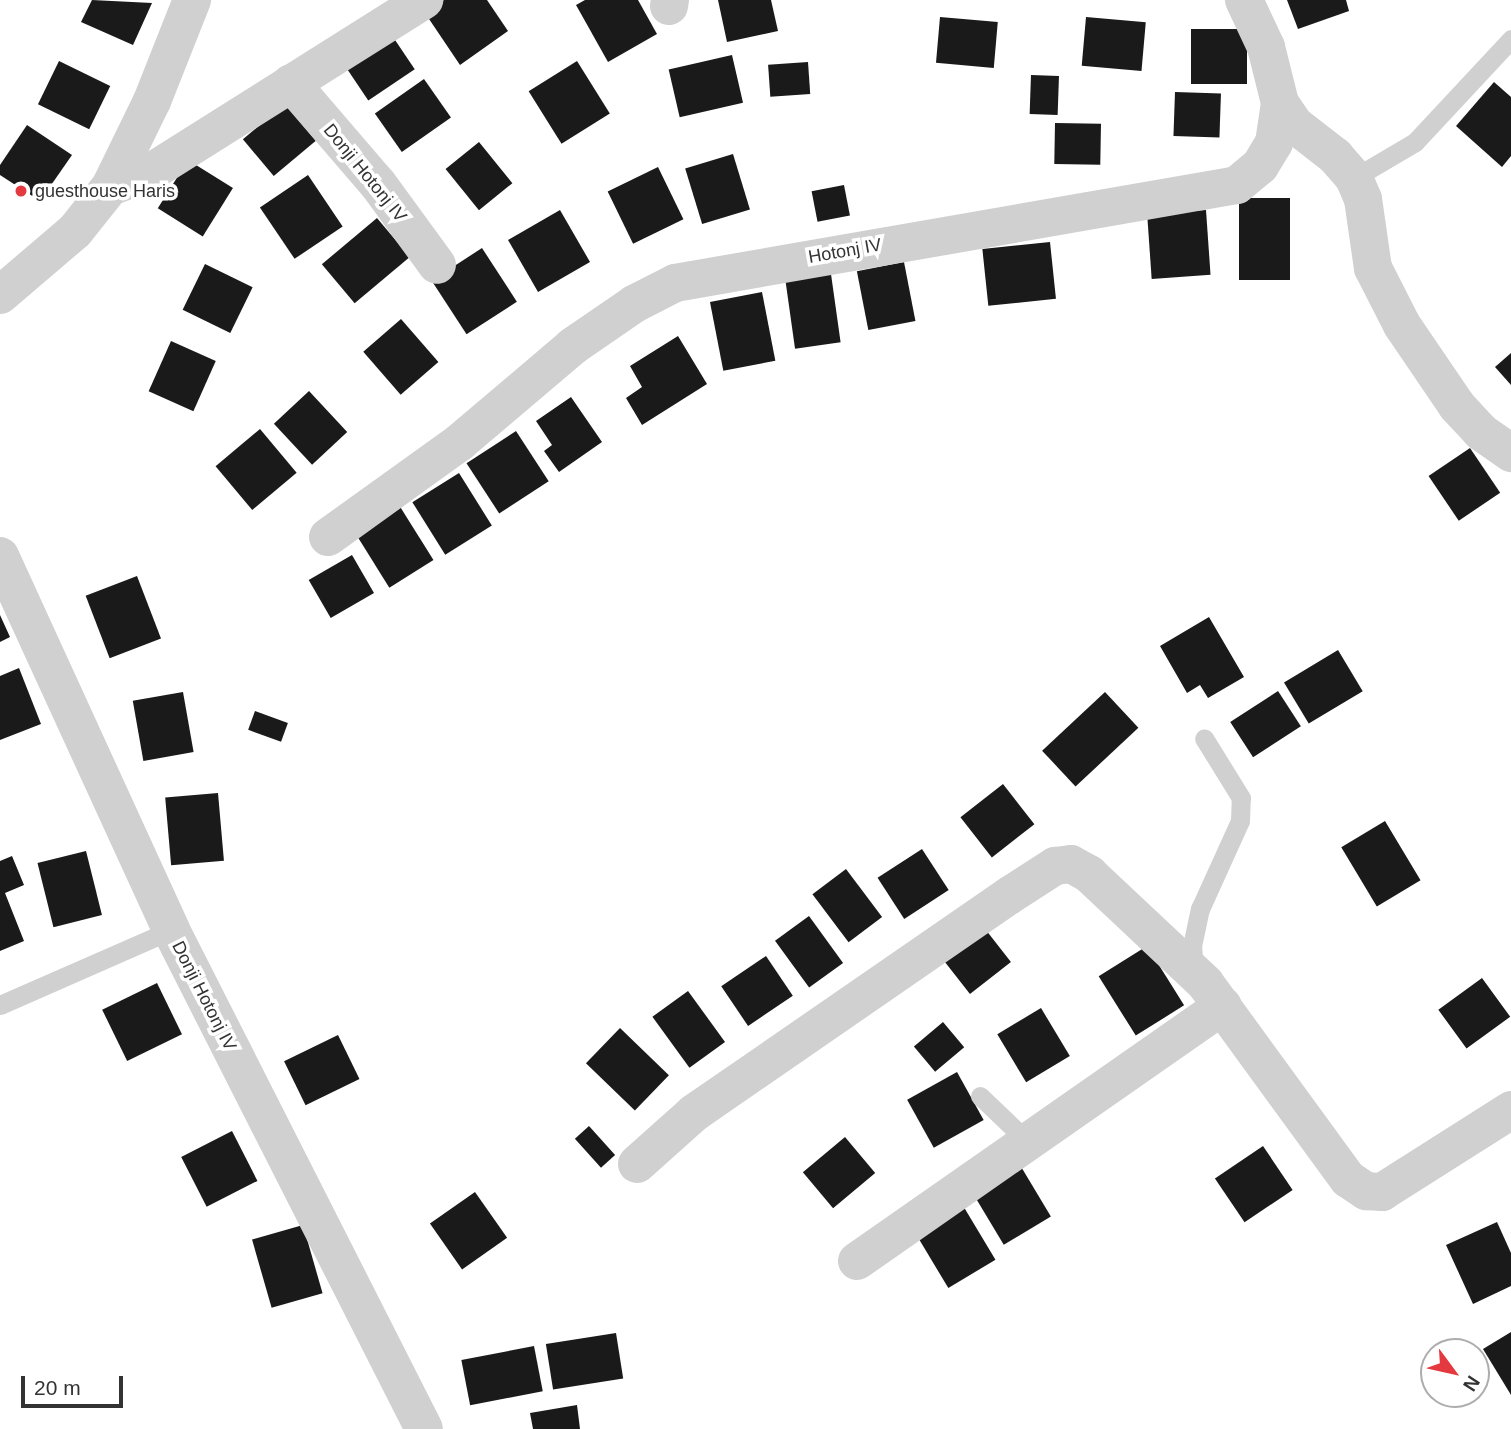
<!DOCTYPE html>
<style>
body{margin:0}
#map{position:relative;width:1511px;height:1429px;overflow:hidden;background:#fff;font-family:Helvetica,sans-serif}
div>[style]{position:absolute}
.building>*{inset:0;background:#1a1a1a;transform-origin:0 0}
.lane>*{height:19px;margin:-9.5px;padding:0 9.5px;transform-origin:9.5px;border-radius:9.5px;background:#d0d0d0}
.street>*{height:38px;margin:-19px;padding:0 19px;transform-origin:19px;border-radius:19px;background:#d0d0d0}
.dots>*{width:19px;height:19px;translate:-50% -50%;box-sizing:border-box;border:4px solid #fff;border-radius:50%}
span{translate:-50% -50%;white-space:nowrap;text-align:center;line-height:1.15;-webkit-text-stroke:7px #fff;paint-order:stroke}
.street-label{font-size:18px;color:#333}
.poi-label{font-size:18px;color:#333}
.left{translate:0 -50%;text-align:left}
.north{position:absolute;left:1420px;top:1338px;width:70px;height:70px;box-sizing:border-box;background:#fff;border:2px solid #adadad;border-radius:50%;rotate:123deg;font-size:19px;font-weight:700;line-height:28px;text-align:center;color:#333}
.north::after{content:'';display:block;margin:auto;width:24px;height:32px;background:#e43a3f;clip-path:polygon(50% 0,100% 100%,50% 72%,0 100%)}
.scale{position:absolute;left:21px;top:1376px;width:102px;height:32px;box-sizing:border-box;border:4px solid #333;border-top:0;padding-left:9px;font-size:21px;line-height:24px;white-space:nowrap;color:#333;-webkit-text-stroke:5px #fff;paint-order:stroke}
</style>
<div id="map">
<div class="building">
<i style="clip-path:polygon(92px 0,152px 3px,133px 45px,81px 22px)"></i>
<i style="clip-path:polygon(444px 0,487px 0,508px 31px,460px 65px,425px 13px)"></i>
<i style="clip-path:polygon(585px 0,638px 0,657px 34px,608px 62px,576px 5px)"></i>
<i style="clip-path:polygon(718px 0,771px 0,778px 31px,727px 42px)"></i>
<i style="clip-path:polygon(1287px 0,1346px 0,1349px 11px,1298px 29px)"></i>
<i style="left:940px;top:17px;width:58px;height:46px;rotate:5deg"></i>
<i style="left:1086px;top:17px;width:60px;height:49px;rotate:5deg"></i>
<i style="left:1191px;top:29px;width:56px;height:55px"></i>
<i style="left:389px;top:31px;width:46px;height:56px;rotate:56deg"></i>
<i style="left:732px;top:55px;width:49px;height:65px;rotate:77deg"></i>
<i style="left:59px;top:61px;width:57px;height:48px;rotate:26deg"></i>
<i style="left:577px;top:61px;width:62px;height:57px;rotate:58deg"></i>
<i style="left:808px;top:62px;width:32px;height:40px;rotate:86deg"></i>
<i style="left:1031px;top:75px;width:28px;height:39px;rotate:2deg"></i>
<i style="left:424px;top:79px;width:47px;height:60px;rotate:55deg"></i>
<i style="clip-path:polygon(1494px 82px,1511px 97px,1511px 156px,1502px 167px,1456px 126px)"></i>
<i style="left:1175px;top:92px;width:46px;height:44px;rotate:2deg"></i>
<i style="left:285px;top:104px;width:48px;height:55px;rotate:50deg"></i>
<i style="left:1055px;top:123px;width:46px;height:41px;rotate:1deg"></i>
<i style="clip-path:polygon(27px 125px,72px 155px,40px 201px,0 175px,0 165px)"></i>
<i style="left:479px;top:142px;width:53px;height:43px;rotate:51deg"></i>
<i style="left:733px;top:154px;width:58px;height:50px;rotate:73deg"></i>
<i style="left:188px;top:160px;width:53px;height:57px;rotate:32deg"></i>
<i style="left:658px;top:167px;width:58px;height:56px;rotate:64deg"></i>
<i style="left:308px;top:175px;width:62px;height:58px;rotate:56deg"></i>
<i style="left:844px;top:185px;width:31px;height:33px;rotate:79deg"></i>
<i style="left:1290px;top:198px;width:82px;height:51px;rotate:90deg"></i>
<i style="left:560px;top:210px;width:60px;height:60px;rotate:60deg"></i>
<i style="left:1206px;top:210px;width:65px;height:59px;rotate:86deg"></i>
<i style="left:377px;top:218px;width:51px;height:72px;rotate:50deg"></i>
<i style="left:1050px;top:242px;width:57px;height:68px;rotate:84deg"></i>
<i style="left:482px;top:248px;width:64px;height:60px;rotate:57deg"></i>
<i style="left:904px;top:262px;width:60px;height:48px;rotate:79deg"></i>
<i style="left:205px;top:264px;width:53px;height:51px;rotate:26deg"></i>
<i style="left:831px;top:274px;width:69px;height:46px;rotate:82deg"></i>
<i style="left:762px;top:292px;width:70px;height:53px;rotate:79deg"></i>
<i style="left:401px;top:319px;width:57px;height:50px;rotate:49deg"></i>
<i style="clip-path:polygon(678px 336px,707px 384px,642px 425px,626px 398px,642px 387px,630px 366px)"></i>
<i style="left:171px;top:341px;width:49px;height:55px;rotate:24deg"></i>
<i style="clip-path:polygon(1511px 353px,1511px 385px,1495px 367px)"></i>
<i style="left:309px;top:391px;width:56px;height:48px;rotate:47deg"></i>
<i style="clip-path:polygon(571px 397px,602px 442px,559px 472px,544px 451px,552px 445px,536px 421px)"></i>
<i style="left:260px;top:429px;width:57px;height:58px;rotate:50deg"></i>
<i style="left:516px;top:431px;width:60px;height:59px;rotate:57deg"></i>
<i style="left:1470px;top:448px;width:54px;height:50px;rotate:56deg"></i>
<i style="left:459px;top:473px;width:62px;height:55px;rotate:58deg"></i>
<i style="left:399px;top:505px;width:65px;height:52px;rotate:58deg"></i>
<i style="left:352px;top:555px;width:44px;height:50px;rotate:60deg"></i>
<i style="left:137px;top:576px;width:67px;height:55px;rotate:69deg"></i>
<i style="clip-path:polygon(0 615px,10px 637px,0 642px)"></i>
<i style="clip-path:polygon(1209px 617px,1244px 677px,1208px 698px,1200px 685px,1187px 693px,1160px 646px)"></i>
<i style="left:1338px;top:650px;width:48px;height:63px;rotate:59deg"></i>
<i style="clip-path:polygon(19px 668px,41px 724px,0 740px,0 676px)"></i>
<i style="left:1278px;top:691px;width:42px;height:57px;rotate:57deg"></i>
<i style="left:183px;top:692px;width:61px;height:51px;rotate:80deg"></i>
<i style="left:1105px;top:692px;width:49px;height:86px;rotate:47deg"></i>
<i style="left:255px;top:711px;width:35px;height:20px;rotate:20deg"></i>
<i style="left:1003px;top:784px;width:51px;height:54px;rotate:52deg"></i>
<i style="left:218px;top:793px;width:68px;height:53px;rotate:85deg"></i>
<i style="left:1385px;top:821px;width:69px;height:51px;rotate:59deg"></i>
<i style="left:922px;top:849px;width:49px;height:53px;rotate:57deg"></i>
<i style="left:86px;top:851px;width:66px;height:50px;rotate:76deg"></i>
<i style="clip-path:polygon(12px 856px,24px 885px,5px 893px,24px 941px,0 951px,0 861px)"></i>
<i style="left:846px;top:869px;width:60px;height:42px;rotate:53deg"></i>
<i style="left:809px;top:916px;width:58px;height:42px;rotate:54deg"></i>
<i style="left:982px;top:925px;width:47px;height:52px;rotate:52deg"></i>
<i style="left:1147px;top:946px;width:70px;height:57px;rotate:58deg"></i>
<i style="left:766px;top:956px;width:48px;height:54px;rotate:56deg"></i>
<i style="left:1482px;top:978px;width:48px;height:54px;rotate:54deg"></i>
<i style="left:157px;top:983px;width:57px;height:61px;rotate:64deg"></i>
<i style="left:688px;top:991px;width:63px;height:44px;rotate:54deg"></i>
<i style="left:1041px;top:1008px;width:56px;height:51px;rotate:59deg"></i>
<i style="left:943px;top:1022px;width:33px;height:38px;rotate:50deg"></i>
<i style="left:620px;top:1028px;width:68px;height:49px;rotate:44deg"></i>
<i style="left:338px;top:1035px;width:49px;height:60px;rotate:64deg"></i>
<i style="left:957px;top:1072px;width:55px;height:57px;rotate:61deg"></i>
<i style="left:589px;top:1126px;width:39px;height:19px;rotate:48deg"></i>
<i style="left:232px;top:1131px;width:56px;height:57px;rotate:63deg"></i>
<i style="left:845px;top:1137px;width:47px;height:55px;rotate:50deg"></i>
<i style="left:1263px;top:1146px;width:53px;height:58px;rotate:56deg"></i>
<i style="left:1020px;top:1165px;width:60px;height:55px;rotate:59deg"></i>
<i style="left:475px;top:1192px;width:56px;height:55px;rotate:55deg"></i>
<i style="left:962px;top:1204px;width:65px;height:55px;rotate:59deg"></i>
<i style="clip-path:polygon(1497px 1222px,1511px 1253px,1511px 1286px,1473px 1304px,1446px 1245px)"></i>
<i style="left:303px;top:1225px;width:71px;height:53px;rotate:74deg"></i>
<i style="clip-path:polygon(1511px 1332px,1511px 1395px,1483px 1349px)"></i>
<i style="left:616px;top:1333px;width:46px;height:71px;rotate:81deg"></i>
<i style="left:534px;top:1346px;width:46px;height:74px;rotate:79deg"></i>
<i style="clip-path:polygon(577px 1405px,580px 1429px,533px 1429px,530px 1413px)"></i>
</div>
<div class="lane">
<i style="left:1354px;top:178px;width:71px;rotate:-30.5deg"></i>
<i style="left:1415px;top:142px;width:141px;rotate:-47deg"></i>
<i style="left:1194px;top:968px;width:22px;rotate:-95deg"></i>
<i style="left:1192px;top:946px;width:38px;rotate:-78deg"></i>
<i style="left:1200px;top:909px;width:97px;rotate:-65.6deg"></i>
<i style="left:1240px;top:821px;width:23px;rotate:-88deg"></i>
<i style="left:1241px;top:798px;width:70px;rotate:-121.7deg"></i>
<i style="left:0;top:1005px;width:187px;rotate:-23.7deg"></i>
<i style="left:980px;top:1096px;width:66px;rotate:43.8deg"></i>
</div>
<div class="street">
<i style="left:669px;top:6px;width:6px;rotate:-81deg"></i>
<i style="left:291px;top:83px;width:133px;rotate:49.3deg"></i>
<i style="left:378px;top:184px;width:100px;rotate:53.9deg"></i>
<i style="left:1280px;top:103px;width:27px;rotate:56deg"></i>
<i style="left:1295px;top:125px;width:51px;rotate:37.8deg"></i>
<i style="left:1335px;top:156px;width:29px;rotate:49deg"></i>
<i style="left:1354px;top:178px;width:23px;rotate:67deg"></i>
<i style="left:1363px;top:199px;width:70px;rotate:81.8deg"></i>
<i style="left:1373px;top:268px;width:64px;rotate:63deg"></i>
<i style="left:1402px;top:325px;width:98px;rotate:55.8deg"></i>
<i style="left:1457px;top:406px;width:35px;rotate:47deg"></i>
<i style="left:1481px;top:432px;width:37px;rotate:35deg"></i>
<i style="left:110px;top:187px;width:44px;rotate:-20.1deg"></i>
<i style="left:151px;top:172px;width:323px;rotate:-32.2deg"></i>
<i style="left:0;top:295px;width:99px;rotate:-40.5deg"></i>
<i style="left:75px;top:231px;width:56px;rotate:-51.5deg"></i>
<i style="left:110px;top:187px;width:96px;rotate:-64deg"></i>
<i style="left:152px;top:101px;width:109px;rotate:-68.4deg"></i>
<i style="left:328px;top:537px;width:163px;rotate:-35.7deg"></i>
<i style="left:460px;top:442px;width:148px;rotate:-40.3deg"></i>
<i style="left:573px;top:346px;width:74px;rotate:-34.5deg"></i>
<i style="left:634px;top:304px;width:46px;rotate:-27.1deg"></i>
<i style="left:675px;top:283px;width:570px;rotate:-9.89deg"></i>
<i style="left:1237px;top:185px;width:30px;rotate:-40deg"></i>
<i style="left:1260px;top:166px;width:27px;rotate:-59deg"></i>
<i style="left:1274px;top:143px;width:40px;rotate:-81.5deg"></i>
<i style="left:1280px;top:103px;width:58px;rotate:-104deg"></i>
<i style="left:1266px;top:47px;width:52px;rotate:-115.1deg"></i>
<i style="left:0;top:556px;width:411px;rotate:65.4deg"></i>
<i style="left:171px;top:930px;width:559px;rotate:63.11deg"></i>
<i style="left:637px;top:1164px;width:76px;rotate:-41.8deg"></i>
<i style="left:694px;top:1113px;width:384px;rotate:-34.6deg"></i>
<i style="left:1010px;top:895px;width:54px;rotate:-32.8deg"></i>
<i style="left:1055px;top:866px;width:16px;rotate:-7deg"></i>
<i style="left:1071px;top:864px;width:21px;rotate:29deg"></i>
<i style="left:1089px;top:874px;width:159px;rotate:43.2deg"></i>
<i style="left:1205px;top:983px;width:243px;rotate:53.9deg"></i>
<i style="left:1348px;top:1179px;width:22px;rotate:34deg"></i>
<i style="left:1366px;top:1191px;width:16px;rotate:4deg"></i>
<i style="left:1382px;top:1192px;width:153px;rotate:-32.4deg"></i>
<i style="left:857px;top:1261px;width:446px;rotate:-34.9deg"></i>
</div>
<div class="dots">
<i style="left:21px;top:191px;background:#e43a3f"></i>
</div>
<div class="street-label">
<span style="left:365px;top:173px;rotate:51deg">Donji Hotonj IV</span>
<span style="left:845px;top:251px;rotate:-10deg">Hotonj IV</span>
<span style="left:204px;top:996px;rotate:63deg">Donji Hotonj IV</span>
</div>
<div class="poi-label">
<span class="left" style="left:35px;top:191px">guesthouse Haris</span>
</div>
<div class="north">N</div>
<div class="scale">20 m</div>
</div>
